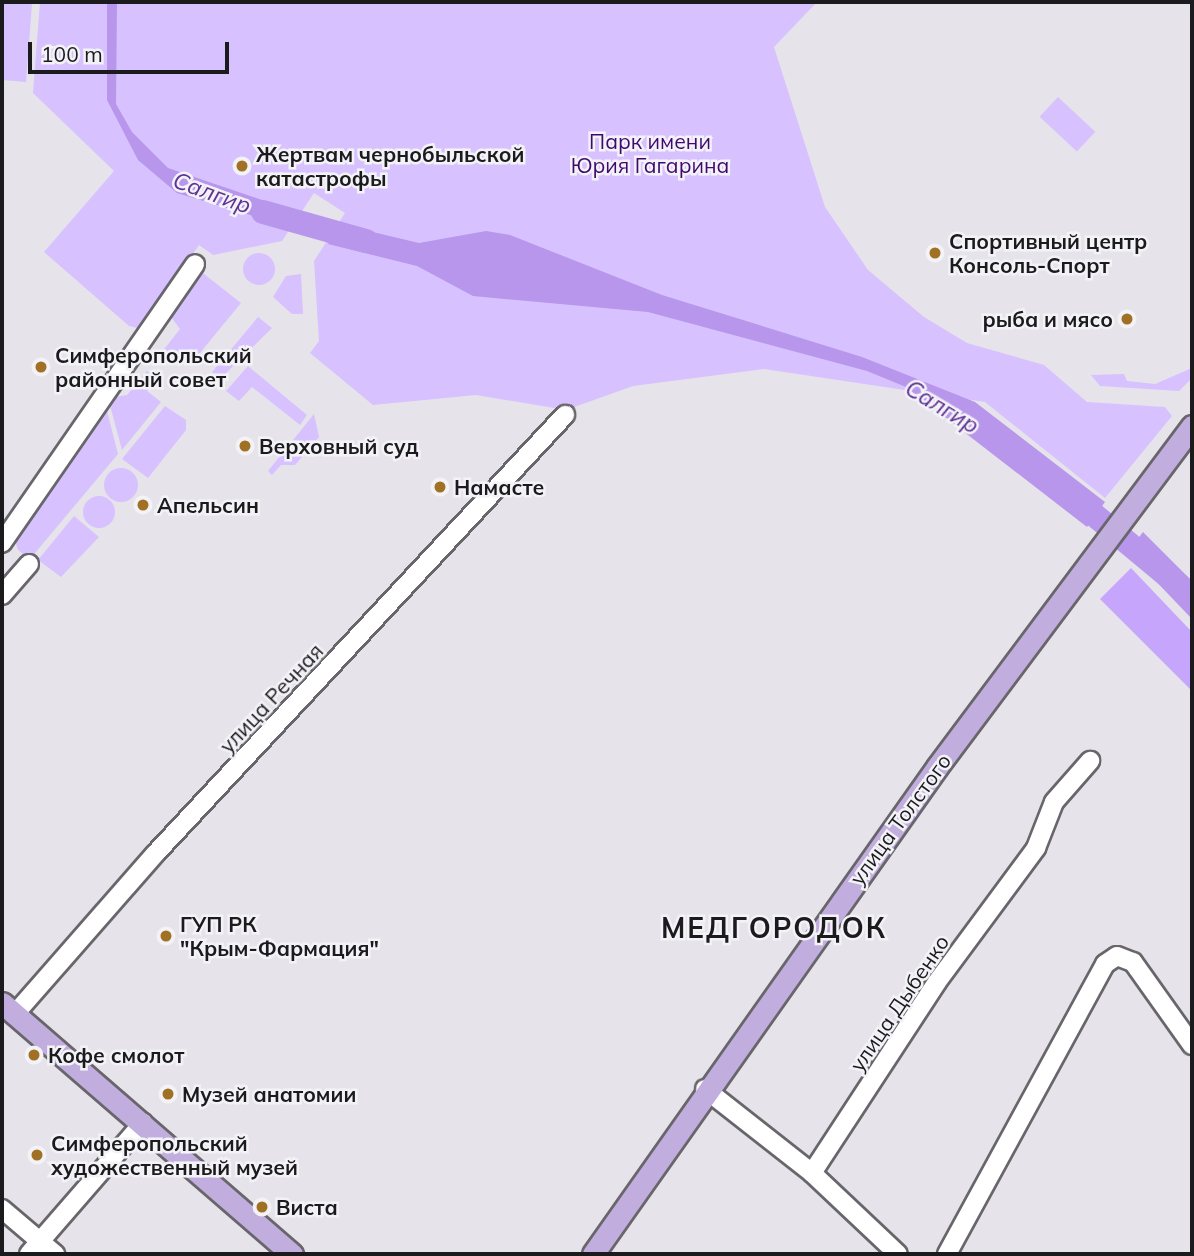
<!DOCTYPE html>
<meta charset="utf-8">
<style>
body{margin:0}
#map{position:relative;width:1194px;height:1256px;overflow:hidden;background:#e6e4ea;font-family:Mulish,sans-serif}
div>[style]{position:absolute}
.green>*{inset:0;background:#d7c1ff;transform-origin:0 0}
.round{border-radius:50%}
.forest>*{inset:0;background:#c6a5fc}
.water>*{inset:0;background:#b796ec}
.river>*{height:24px;margin:-12px;padding:0 12px;transform-origin:12px;border-radius:12px;background:#b796ec}
.roads{filter:drop-shadow(2px 0 #68666b) drop-shadow(-2px 0 #68666b) drop-shadow(0 2px #68666b) drop-shadow(0 -2px #68666b)}
.minor>*{height:18px;margin:-9px;padding:0 9px;transform-origin:9px;border-radius:9px;background:#fff}
.major>*{height:21px;margin:-10.5px;padding:0 10.5px;transform-origin:10.5px;border-radius:10.5px;background:#c1adde}
.dots>*{width:19px;height:19px;translate:-50% -50%;box-sizing:border-box;border:4px solid #f3f2f7;border-radius:50%}
span{translate:-50% -50%;white-space:nowrap;text-align:center;line-height:1.15;-webkit-text-stroke:5px #f3f2f7;paint-order:stroke}
.park-label{font-size:21px;color:#400970}
.poi-label{font-size:21px;color:#1b1a1c;font-weight:700}
.left{translate:0 -50%;text-align:left}
.right{translate:-100% -50%;text-align:right}
.street-label{font-size:21px;color:#1b1a1c}
.water-label{font-size:23px;color:#5f3295;font-style:italic}
.district-label{font-size:28px;color:#1b1a1c;font-weight:700;letter-spacing:2px}
.frame{position:absolute;inset:0;border:4px solid #1b1a1c;pointer-events:none}
.scale{position:absolute;left:28px;top:42px;width:201px;height:32px;box-sizing:border-box;border:4px solid #1b1a1c;border-top:0;padding-left:9px;font-size:21px;line-height:24px;white-space:nowrap;color:#1b1a1c;-webkit-text-stroke:5px #f3f2f7;paint-order:stroke}
</style>
<div id="map">
<div class="green">
<i style="clip-path:polygon(2px 2px,32px 4px,26px 82px,2px 80px)"></i>
<i style="clip-path:polygon(40px 2px,817px 2px,774px 47px,825px 207px,868px 270px,924px 317px,967px 343px,1044px 365px,1087px 402px,1165px 407px,1172px 416px,1105px 498px,985px 402px,764px 369px,633px 386px,566px 410px,476px 395px,373px 405px,310px 353px,319px 341px,314px 261px,345px 213px,314px 193px,282px 241px,213px 255px,199px 245px,142px 329px,129px 326px,44px 252px,114px 171px,33px 93px)"></i>
<i style="left:1058px;top:97px;width:51px;height:27px;rotate:43deg"></i>
<i class="round" style="left:243px;top:253px;width:32px;height:32px"></i>
<i style="clip-path:polygon(199px 270px,241px 303px,195px 359px,183px 350px,172px 360px,162px 352px,180px 329px,168px 313px)"></i>
<i style="clip-path:polygon(301px 274px,303px 314px,292px 314px,273px 297px,286px 276px)"></i>
<i style="clip-path:polygon(258px 317px,272px 328px,220px 379px,212px 372px)"></i>
<i style="clip-path:polygon(248px 366px,307px 415px,300px 425px,252px 387px,239px 401px,226px 391px)"></i>
<i style="clip-path:polygon(1192px 368px,1192px 378px,1179px 391px,1100px 386px,1091px 375px,1124px 374px,1127px 381px,1155px 384px)"></i>
<i style="clip-path:polygon(147px 371px,157px 379px,147px 391px,161px 402px,122px 450px,108px 398px,127px 395px)"></i>
<i style="clip-path:polygon(105px 403px,118px 454px,30px 559px,18px 550px,14px 537px)"></i>
<i style="clip-path:polygon(165px 406px,186px 420px,186px 430px,148px 478px,122px 459px)"></i>
<i style="clip-path:polygon(314px 414px,319px 437px,295px 465px,281px 465px,272px 475px,268px 471px)"></i>
<i class="round" style="left:104px;top:468px;width:34px;height:34px"></i>
<i class="round" style="left:83px;top:496px;width:32px;height:32px"></i>
<i style="clip-path:polygon(74px 516px,99px 537px,61px 577px,38px 560px)"></i>
</div>
<div class="forest">
<i style="clip-path:polygon(1131px 568px,1192px 632px,1192px 691px,1100px 599px)"></i>
</div>
<div class="water">
<i style="clip-path:polygon(107px 2px,117px 2px,116px 104px,132px 132px,168px 168px,300px 213px,290px 227px,177px 193px,138px 160px,107px 100px)"></i>
<i style="clip-path:polygon(339px 224px,419px 243px,486px 231px,510px 235px,662px 295px,862px 357px,975px 402px,1105px 502px,1087px 527px,906px 387px,867px 371px,648px 312px,473px 296px,417px 266px,328px 244px)"></i>
<i style="clip-path:polygon(1143px 532px,1192px 581px,1192px 619px,1128px 552px)"></i>
</div>
<div class="river">
<i style="left:263px;top:212px;width:107px;rotate:15.7deg"></i>
<i style="left:1069px;top:494px;width:160px;rotate:39.7deg"></i>
</div>
<div class="roads">
<div class="minor">
<i style="left:2px;top:543px;width:339px;rotate:-55.3deg"></i>
<i style="left:2px;top:595px;width:41px;rotate:-48.9deg"></i>
<i style="left:14px;top:1015px;width:214px;rotate:-48.8deg"></i>
<i style="left:155px;top:854px;width:601px;rotate:-46.96deg"></i>
<i style="left:705px;top:1089px;width:136px;rotate:38.1deg"></i>
<i style="left:812px;top:1173px;width:118px;rotate:43.3deg"></i>
<i style="left:812px;top:1173px;width:228px;rotate:-56.8deg"></i>
<i style="left:937px;top:982px;width:167px;rotate:-53.5deg"></i>
<i style="left:1036px;top:848px;width:49px;rotate:-68.6deg"></i>
<i style="left:1054px;top:802px;width:55px;rotate:-48.7deg"></i>
<i style="left:2px;top:1209px;width:70px;rotate:40.3deg"></i>
<i style="left:29px;top:1254px;width:174px;rotate:-49deg"></i>
<i style="left:947px;top:1254px;width:330px;rotate:-61.4deg"></i>
<i style="left:1105px;top:964px;width:14px;rotate:-34deg"></i>
<i style="left:1117px;top:956px;width:17px;rotate:21deg"></i>
<i style="left:1133px;top:962px;width:102px;rotate:54.6deg"></i>
</div>
<div class="major">
<i style="left:2px;top:1003px;width:384px;rotate:40.9deg"></i>
<i style="left:593px;top:1254px;width:596px;rotate:-54.76deg"></i>
<i style="left:937px;top:767px;width:426px;rotate:-53.2deg"></i>
</div>
</div>
<div class="dots">
<i style="left:242px;top:166px;background:#a07024"></i>
<i style="left:935px;top:253px;background:#a07024"></i>
<i style="left:1127px;top:319px;background:#a07024"></i>
<i style="left:41px;top:367px;background:#a07024"></i>
<i style="left:245px;top:446px;background:#a07024"></i>
<i style="left:440px;top:487px;background:#a07024"></i>
<i style="left:143px;top:505px;background:#a07024"></i>
<i style="left:166px;top:936px;background:#a07024"></i>
<i style="left:34px;top:1055px;background:#a07024"></i>
<i style="left:168px;top:1094px;background:#a07024"></i>
<i style="left:37px;top:1155px;background:#a07024"></i>
<i style="left:262px;top:1207px;background:#a07024"></i>
</div>
<div class="park-label">
<span style="left:650px;top:153px">Парк имени<br>Юрия Гагарина</span>
</div>
<div class="poi-label">
<span class="left" style="left:256px;top:166px">Жертвам чернобыльской<br>катастрофы</span>
<span class="left" style="left:949px;top:253px">Спортивный центр<br>Консоль-Спорт</span>
<span class="right" style="left:1113px;top:319px">рыба и мясо</span>
<span class="left" style="left:55px;top:367px">Симферопольский<br>районный совет</span>
<span class="left" style="left:259px;top:446px">Верховный суд</span>
<span class="left" style="left:454px;top:487px">Намасте</span>
<span class="left" style="left:157px;top:505px">Апельсин</span>
<span class="left" style="left:180px;top:936px">ГУП РК<br>"Крым-Фармация"</span>
<span class="left" style="left:48px;top:1055px">Кофе смолот</span>
<span class="left" style="left:182px;top:1094px">Музей анатомии</span>
<span class="left" style="left:51px;top:1155px">Симферопольский<br>художественный музей</span>
<span class="left" style="left:276px;top:1207px">Виста</span>
</div>
<div class="street-label">
<span style="left:271px;top:698px;rotate:-47deg">улица Речная</span>
<span style="left:900px;top:819px;rotate:-54deg">улица Толстого</span>
<span style="left:899px;top:1003px;rotate:-56deg">улица Дыбенко</span>
</div>
<div class="water-label">
<span style="left:212px;top:193px;rotate:20deg">Салгир</span>
<span style="left:942px;top:407px;rotate:31deg">Салгир</span>
</div>
<div class="district-label">
<span style="left:774px;top:928px">МЕДГОРОДОК</span>
</div>
<div class="frame"></div>
<div class="scale">100 m</div>
</div>
